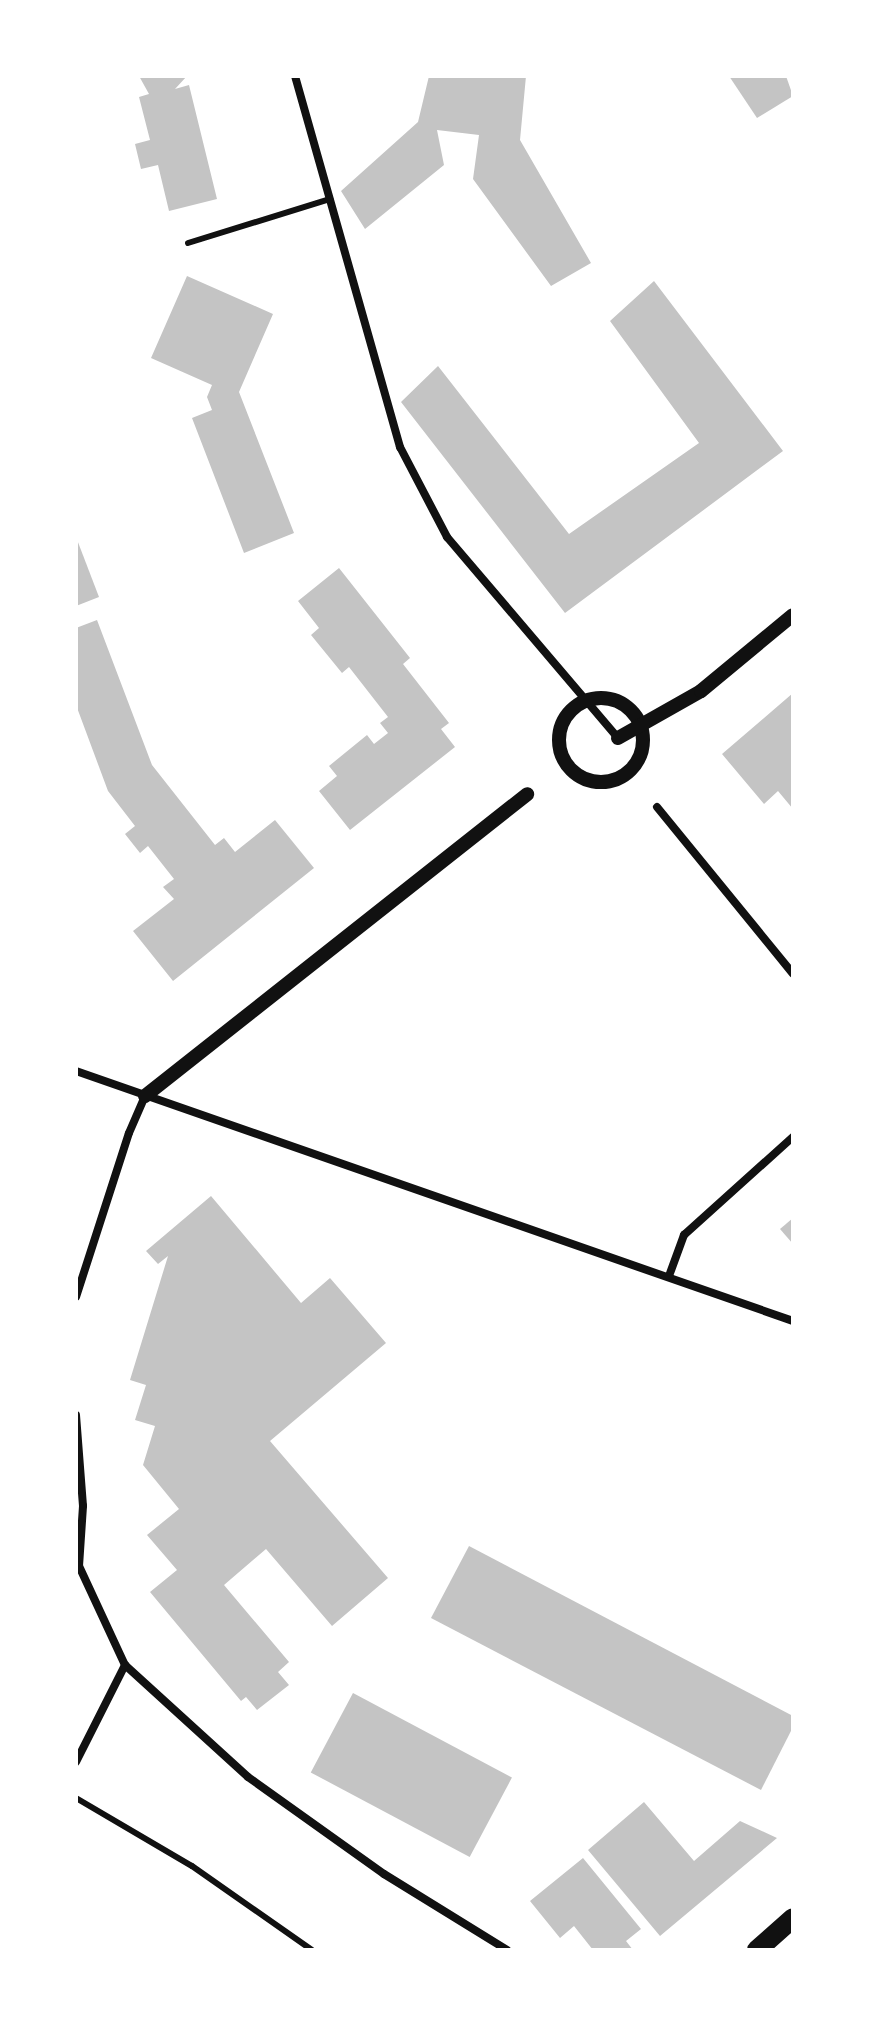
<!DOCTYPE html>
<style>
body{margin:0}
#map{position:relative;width:869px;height:2026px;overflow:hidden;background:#fff;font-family:Manrope,sans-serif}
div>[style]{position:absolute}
.building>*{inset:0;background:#c4c4c4;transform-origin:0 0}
.service>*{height:6px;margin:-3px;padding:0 3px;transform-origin:3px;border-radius:3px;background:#111}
.minor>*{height:8px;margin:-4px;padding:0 4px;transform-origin:4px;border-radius:4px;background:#111}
.tertiary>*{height:14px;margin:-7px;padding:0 7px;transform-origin:7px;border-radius:7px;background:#111}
.tertiary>.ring{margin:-7px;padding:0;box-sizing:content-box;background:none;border:14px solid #111;border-radius:50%}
.primary>*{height:20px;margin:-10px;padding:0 10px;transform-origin:10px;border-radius:10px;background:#111}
span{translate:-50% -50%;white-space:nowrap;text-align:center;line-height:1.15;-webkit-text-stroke:6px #fff;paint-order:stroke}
.frame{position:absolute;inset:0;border:78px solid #fff;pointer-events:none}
</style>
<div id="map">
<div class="building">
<i style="clip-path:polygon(139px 76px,187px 76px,175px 89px,189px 85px,217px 199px,169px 211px,158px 165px,141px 169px,135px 144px,150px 140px,139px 97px,149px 94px)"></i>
<i style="clip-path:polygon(429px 76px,526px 76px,520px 140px,591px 263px,551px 286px,473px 179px,479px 135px,437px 130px,444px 165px,365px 229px,341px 191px,418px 122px)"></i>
<i style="clip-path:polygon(729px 76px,786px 76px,793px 96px,757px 118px)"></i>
<i style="clip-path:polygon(187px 276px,273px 314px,239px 392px,294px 533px,244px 553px,192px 418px,212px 410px,207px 397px,212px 385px,151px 358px)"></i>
<i style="clip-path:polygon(654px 281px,783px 451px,565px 613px,401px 402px,438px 366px,569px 534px,699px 443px,610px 321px)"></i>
<i style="clip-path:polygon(76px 537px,99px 597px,76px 606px)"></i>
<i style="clip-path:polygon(339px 568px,410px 658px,403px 664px,449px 723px,441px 729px,455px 747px,350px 830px,319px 791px,337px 776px,329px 766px,367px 735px,374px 744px,388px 733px,380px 723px,388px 717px,349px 667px,342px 673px,311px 635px,319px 628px,298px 601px)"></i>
<i style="clip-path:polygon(97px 620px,152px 765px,215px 845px,224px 838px,235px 852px,275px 820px,314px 868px,173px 981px,133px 931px,174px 899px,163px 887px,174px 879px,148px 846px,140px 853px,125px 834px,135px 826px,108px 791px,76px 705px,76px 628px)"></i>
<i style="clip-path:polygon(793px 693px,793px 809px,778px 791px,764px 804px,722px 754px)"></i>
<i style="clip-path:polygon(211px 1196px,301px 1303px,330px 1278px,386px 1343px,270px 1441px,388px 1578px,332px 1626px,266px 1549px,224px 1585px,289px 1662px,278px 1672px,289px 1685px,257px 1710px,246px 1697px,241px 1701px,150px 1592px,177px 1570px,147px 1535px,179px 1509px,143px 1465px,155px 1426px,135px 1420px,146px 1385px,130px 1380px,168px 1256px,158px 1264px,146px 1251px)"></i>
<i style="clip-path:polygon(793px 1218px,793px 1244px,780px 1229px)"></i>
<i style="clip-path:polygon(469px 1546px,793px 1716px,793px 1727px,761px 1790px,431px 1618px)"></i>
<i style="left:353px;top:1693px;width:180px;height:90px;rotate:28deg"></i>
<i style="clip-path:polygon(644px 1802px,694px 1861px,740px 1821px,777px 1838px,660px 1936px,588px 1850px)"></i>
<i style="clip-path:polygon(583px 1858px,641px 1929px,626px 1941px,633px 1950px,593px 1950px,574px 1926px,560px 1938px,530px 1901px)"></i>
</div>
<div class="service">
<i style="left:188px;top:243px;width:149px;rotate:-17.2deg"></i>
<i style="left:76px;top:1798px;width:134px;rotate:30.4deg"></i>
<i style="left:192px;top:1866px;width:146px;rotate:35deg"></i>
</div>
<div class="minor">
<i style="left:295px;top:76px;width:386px;rotate:74.2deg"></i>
<i style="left:400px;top:447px;width:102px;rotate:62.4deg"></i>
<i style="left:447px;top:537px;width:264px;rotate:49.6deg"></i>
<i style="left:657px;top:807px;width:215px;rotate:50.8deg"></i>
<i style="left:76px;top:1071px;width:759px;rotate:19.22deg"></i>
<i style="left:669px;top:1276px;width:44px;rotate:-69.9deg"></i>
<i style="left:684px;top:1235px;width:147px;rotate:-42deg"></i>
<i style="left:76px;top:1297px;width:172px;rotate:-72.1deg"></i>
<i style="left:129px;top:1133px;width:40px;rotate:-66.6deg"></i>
<i style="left:76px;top:1415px;width:91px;rotate:85.6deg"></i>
<i style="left:83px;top:1506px;width:60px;rotate:93.8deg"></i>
<i style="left:79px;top:1566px;width:109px;rotate:65.1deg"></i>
<i style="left:125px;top:1665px;width:166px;rotate:42.3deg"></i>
<i style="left:248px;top:1777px;width:167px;rotate:35.5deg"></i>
<i style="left:384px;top:1874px;width:145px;rotate:31.7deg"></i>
<i style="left:76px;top:1762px;width:109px;rotate:-63.2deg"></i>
</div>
<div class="tertiary">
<i class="ring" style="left:559px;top:698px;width:70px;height:70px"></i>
<i style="left:618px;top:738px;width:95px;rotate:-29.5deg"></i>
<i style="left:701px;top:691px;width:119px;rotate:-39.6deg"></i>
<i style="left:145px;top:1096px;width:487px;rotate:-38.3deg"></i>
</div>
<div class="primary">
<i style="left:757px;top:1950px;width:48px;rotate:-41.6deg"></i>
</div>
<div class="frame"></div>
</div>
